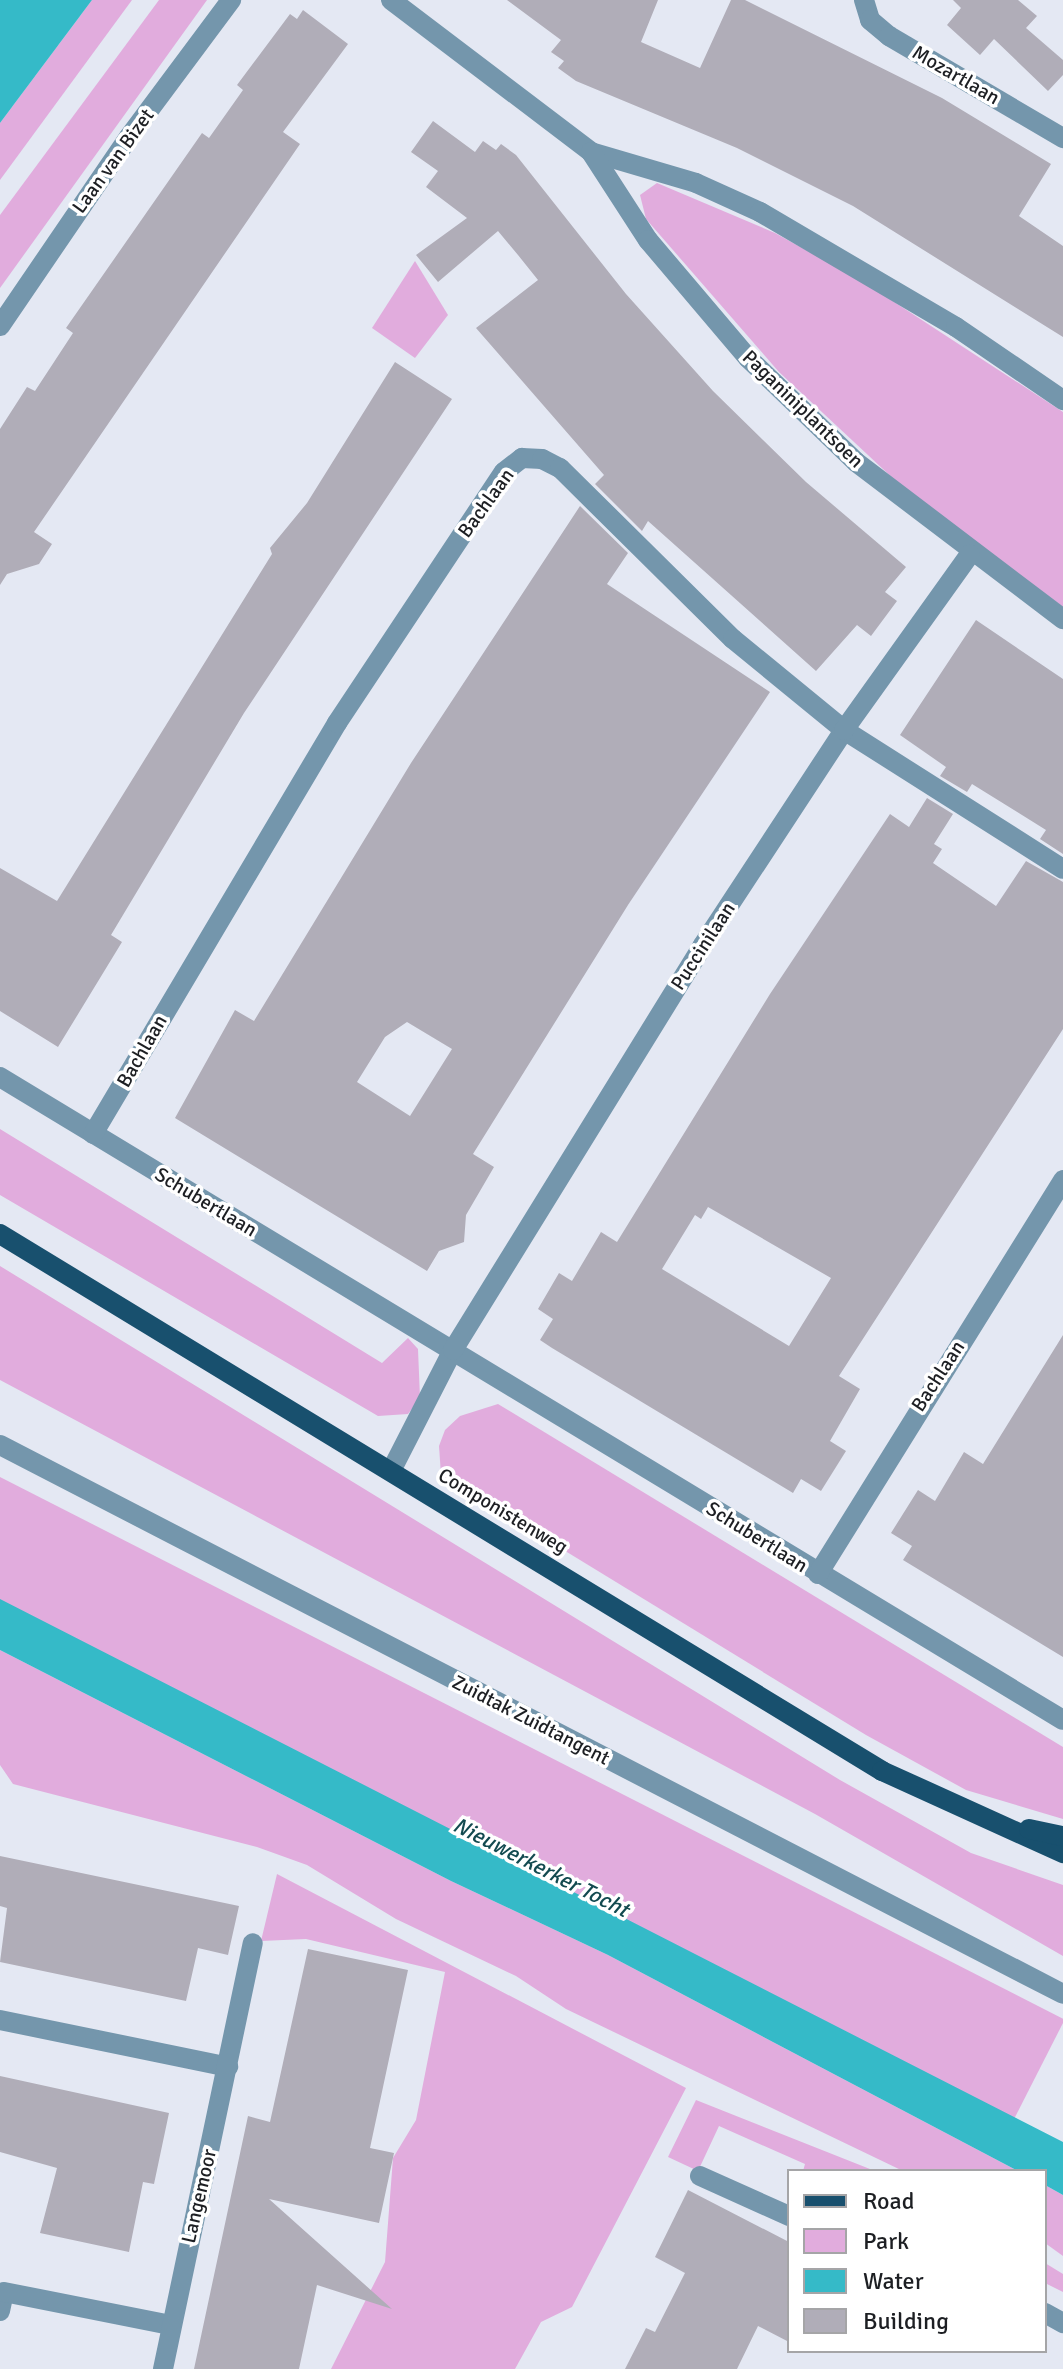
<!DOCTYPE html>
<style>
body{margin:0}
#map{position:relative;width:1063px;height:2369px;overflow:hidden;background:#e4e8f3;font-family:Signika,sans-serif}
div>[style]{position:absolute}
.green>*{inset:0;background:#e1acdd;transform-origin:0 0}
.water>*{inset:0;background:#35bac8}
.building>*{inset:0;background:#b0adb8}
.minor>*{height:20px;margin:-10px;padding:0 10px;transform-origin:10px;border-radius:10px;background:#7496ac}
.major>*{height:20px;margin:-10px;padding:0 10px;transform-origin:10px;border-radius:10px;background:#18506e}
span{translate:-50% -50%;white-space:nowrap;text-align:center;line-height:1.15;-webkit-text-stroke:7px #fff;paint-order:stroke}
.street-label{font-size:20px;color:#1d1f23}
.water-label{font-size:22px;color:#134a50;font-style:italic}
.legend{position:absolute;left:787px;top:2169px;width:260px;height:184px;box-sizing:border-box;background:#fff;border:2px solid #a5a5a7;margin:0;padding:10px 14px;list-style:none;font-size:24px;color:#1d1f23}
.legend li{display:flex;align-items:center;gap:16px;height:40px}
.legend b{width:40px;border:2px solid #a5a5a7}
</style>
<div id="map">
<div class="green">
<i style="clip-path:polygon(92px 0,132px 0,0 180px,0 123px)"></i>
<i style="clip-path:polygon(159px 0,207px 0,0 288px,0 215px)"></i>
<i style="clip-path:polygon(657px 183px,775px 233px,862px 281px,1063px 412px,1063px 607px,914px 498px,779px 372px,646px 219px,640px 195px)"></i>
<i style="clip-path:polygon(415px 261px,448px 315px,415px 358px,372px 328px)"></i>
<i style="clip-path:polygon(0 1129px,382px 1363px,408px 1338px,418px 1349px,420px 1398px,408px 1414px,378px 1416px,0 1195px)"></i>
<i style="clip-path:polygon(0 1266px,840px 1780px,971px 1853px,1063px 1885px,1063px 1956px,815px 1814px,0 1380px)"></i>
<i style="clip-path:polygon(498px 1404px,1063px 1747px,1063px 1819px,966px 1790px,866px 1735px,441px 1475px,439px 1446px,445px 1430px,460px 1416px)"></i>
<i style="left:0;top:1477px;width:1195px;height:122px;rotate:27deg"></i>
<i style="clip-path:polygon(0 1650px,451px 1881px,608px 1955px,1018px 2171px,903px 2171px,566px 2009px,516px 1976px,396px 1919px,307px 1865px,257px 1847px,13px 1784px,0 1765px)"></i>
<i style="clip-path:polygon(277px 1874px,686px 2088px,572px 2307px,541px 2322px,515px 2369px,331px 2369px,385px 2262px,393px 2158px,416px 2120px,445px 1972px,306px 1939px,261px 1941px)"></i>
<i style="clip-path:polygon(696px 2100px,875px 2171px,803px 2171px,805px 2164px,719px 2126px,698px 2171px,668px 2157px)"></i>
<i style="clip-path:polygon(1045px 2185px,1063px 2195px,1063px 2256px,1045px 2243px)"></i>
<i style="clip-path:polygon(1045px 2263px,1063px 2274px,1063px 2292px,1045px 2283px)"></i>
</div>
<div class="water">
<i style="clip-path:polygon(0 0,92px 0,0 123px)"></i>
<i style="clip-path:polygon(0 1599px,1063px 2142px,1063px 2195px,1045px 2185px,1045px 2171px,1018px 2171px,608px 1955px,451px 1881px,0 1650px)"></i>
</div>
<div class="building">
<i style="clip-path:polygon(507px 0,658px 0,641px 42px,700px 68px,731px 0,745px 0,942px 98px,1051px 164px,1019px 216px,1063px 246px,1063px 337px,853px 206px,737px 148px,576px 81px,558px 68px,564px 61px,551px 52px,561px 40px)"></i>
<i style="clip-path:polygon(953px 0,1018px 0,1037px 16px,1026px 28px,1063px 60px,1063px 75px,1048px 91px,994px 39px,980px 55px,947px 25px,961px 8px)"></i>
<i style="clip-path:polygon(303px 10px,348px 44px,283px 132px,300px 144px,34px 532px,52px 544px,39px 564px,7px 574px,0 585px,0 429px,27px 387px,35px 391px,73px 333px,66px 328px,202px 133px,209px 138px,243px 90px,237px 85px,290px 14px,297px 19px)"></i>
<i style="clip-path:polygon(433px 121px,475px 152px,483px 141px,496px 150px,501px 144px,516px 155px,626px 294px,713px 391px,806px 482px,906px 567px,885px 592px,897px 601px,871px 636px,857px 625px,816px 671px,648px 521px,642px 531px,595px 484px,604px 475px,476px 328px,538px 280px,518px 255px,498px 231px,438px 282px,416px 255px,467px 218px,426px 187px,438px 171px,411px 152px)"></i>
<i style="clip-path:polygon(395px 362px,452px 399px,244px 713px,111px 935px,122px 942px,58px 1047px,0 1011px,0 868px,57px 901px,272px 554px,270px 548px,307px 503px)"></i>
<i style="clip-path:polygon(evenodd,580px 506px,628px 553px,607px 584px,770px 692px,628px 905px,473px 1154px,494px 1167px,466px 1215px,464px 1242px,439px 1251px,427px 1271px,175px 1118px,235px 1010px,254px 1021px,411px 763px,580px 506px,407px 1022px,452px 1049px,410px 1116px,357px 1082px,385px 1037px,407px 1022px)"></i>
<i style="clip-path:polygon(976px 620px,1063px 679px,1063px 854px,1040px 839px,1046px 830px,972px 784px,967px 792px,940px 776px,946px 767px,900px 735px)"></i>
<i style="clip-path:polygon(evenodd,927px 798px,953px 814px,934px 844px,942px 849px,933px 863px,996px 906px,1026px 861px,1063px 882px,1063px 1029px,839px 1376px,860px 1389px,830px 1441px,846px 1451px,821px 1491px,801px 1479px,793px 1493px,552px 1348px,540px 1340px,553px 1319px,538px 1309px,559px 1273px,572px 1281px,601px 1232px,617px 1242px,770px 994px,890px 814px,909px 827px,927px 798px,708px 1207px,831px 1278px,789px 1346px,662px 1269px,695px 1215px,701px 1219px,708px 1207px)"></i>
<i style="clip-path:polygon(1063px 1335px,1063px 1657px,903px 1560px,912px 1546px,891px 1533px,918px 1490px,935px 1501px,964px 1452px,983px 1464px)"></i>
<i style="clip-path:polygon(0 1856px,239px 1906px,228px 1955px,198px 1948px,186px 2001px,0 1962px,7px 1908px,0 1906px)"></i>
<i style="clip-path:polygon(308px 1949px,408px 1970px,370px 2148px,394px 2153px,379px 2223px,269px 2199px,392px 2309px,317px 2285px,299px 2369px,194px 2369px,248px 2116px,270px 2122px)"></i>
<i style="clip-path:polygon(0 2076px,169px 2113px,154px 2184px,143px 2182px,129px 2252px,40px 2233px,57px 2168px,0 2152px)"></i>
<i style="clip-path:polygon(688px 2190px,789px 2242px,789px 2342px,758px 2326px,737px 2369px,625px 2369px,646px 2328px,655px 2332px,685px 2273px,655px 2257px)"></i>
</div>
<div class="minor">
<i style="left:391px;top:0;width:251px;rotate:37.2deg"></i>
<i style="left:591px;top:152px;width:109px;rotate:16.4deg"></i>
<i style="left:696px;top:183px;width:70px;rotate:24.4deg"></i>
<i style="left:760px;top:212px;width:227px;rotate:30.4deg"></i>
<i style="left:956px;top:327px;width:130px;rotate:34.3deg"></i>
<i style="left:864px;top:0;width:21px;rotate:73deg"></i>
<i style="left:870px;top:20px;width:25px;rotate:40deg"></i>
<i style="left:889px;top:36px;width:202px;rotate:30.4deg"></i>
<i style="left:591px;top:152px;width:105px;rotate:57.1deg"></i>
<i style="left:648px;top:240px;width:155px;rotate:49.7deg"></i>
<i style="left:748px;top:358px;width:150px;rotate:43.9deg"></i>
<i style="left:856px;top:462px;width:260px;rotate:37.2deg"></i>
<i style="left:0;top:326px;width:229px;rotate:-55.7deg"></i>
<i style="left:129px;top:137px;width:171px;rotate:-53.3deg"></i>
<i style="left:0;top:1077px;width:1242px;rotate:31.17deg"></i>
<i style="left:93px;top:1134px;width:478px;rotate:-59.3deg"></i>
<i style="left:337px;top:723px;width:301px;rotate:-56.4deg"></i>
<i style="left:504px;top:472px;width:23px;rotate:-38deg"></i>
<i style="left:522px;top:458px;width:20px;rotate:3deg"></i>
<i style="left:542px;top:459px;width:20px;rotate:27deg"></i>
<i style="left:560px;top:468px;width:243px;rotate:44.7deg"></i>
<i style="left:733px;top:639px;width:144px;rotate:39.3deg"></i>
<i style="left:844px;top:730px;width:259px;rotate:32.4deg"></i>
<i style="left:0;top:1445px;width:1196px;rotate:27.31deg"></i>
<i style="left:391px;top:1471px;width:136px;rotate:-62.9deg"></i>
<i style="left:453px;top:1350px;width:476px;rotate:-58.3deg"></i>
<i style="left:703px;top:945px;width:257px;rotate:-56.7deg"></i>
<i style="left:844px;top:730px;width:216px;rotate:-54.4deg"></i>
<i style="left:818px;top:1574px;width:464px;rotate:-58.1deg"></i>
<i style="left:0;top:2020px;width:233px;rotate:11.6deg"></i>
<i style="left:700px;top:2176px;width:98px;rotate:24.2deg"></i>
<i style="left:0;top:2311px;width:19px;rotate:-78deg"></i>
<i style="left:4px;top:2292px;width:169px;rotate:11.2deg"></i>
<i style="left:1045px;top:2313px;width:21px;rotate:29deg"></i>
<i style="left:163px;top:2369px;width:435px;rotate:-78.1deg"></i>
</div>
<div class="major">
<i style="left:0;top:1234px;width:1033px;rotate:31.33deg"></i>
<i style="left:882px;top:1771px;width:199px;rotate:24.4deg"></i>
<i style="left:1029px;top:1829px;width:35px;rotate:12deg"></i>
</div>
<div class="street-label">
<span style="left:956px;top:75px;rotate:30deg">Mozartlaan</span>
<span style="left:113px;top:161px;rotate:-54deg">Laan van Bizet</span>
<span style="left:803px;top:409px;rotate:44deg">Paganiniplantsoen</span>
<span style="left:486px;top:503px;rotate:-54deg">Bachlaan</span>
<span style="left:703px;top:946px;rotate:-57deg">Puccinilaan</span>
<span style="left:142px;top:1051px;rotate:-60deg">Bachlaan</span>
<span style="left:206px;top:1202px;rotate:31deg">Schubertlaan</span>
<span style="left:938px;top:1376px;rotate:-57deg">Bachlaan</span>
<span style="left:503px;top:1511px;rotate:31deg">Componistenweg</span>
<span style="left:757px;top:1537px;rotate:32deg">Schubertlaan</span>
<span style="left:531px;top:1720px;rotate:27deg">Zuidtak Zuidtangent</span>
<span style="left:199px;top:2196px;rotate:-77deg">Langemoor</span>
</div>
<div class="water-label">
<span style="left:541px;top:1867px;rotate:27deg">Nieuwerkerker Tocht</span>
</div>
<ul class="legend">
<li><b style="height:10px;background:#18506e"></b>Road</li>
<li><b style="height:22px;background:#e1acdd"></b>Park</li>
<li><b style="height:22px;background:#35bac8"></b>Water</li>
<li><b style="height:22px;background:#b0adb8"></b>Building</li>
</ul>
</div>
